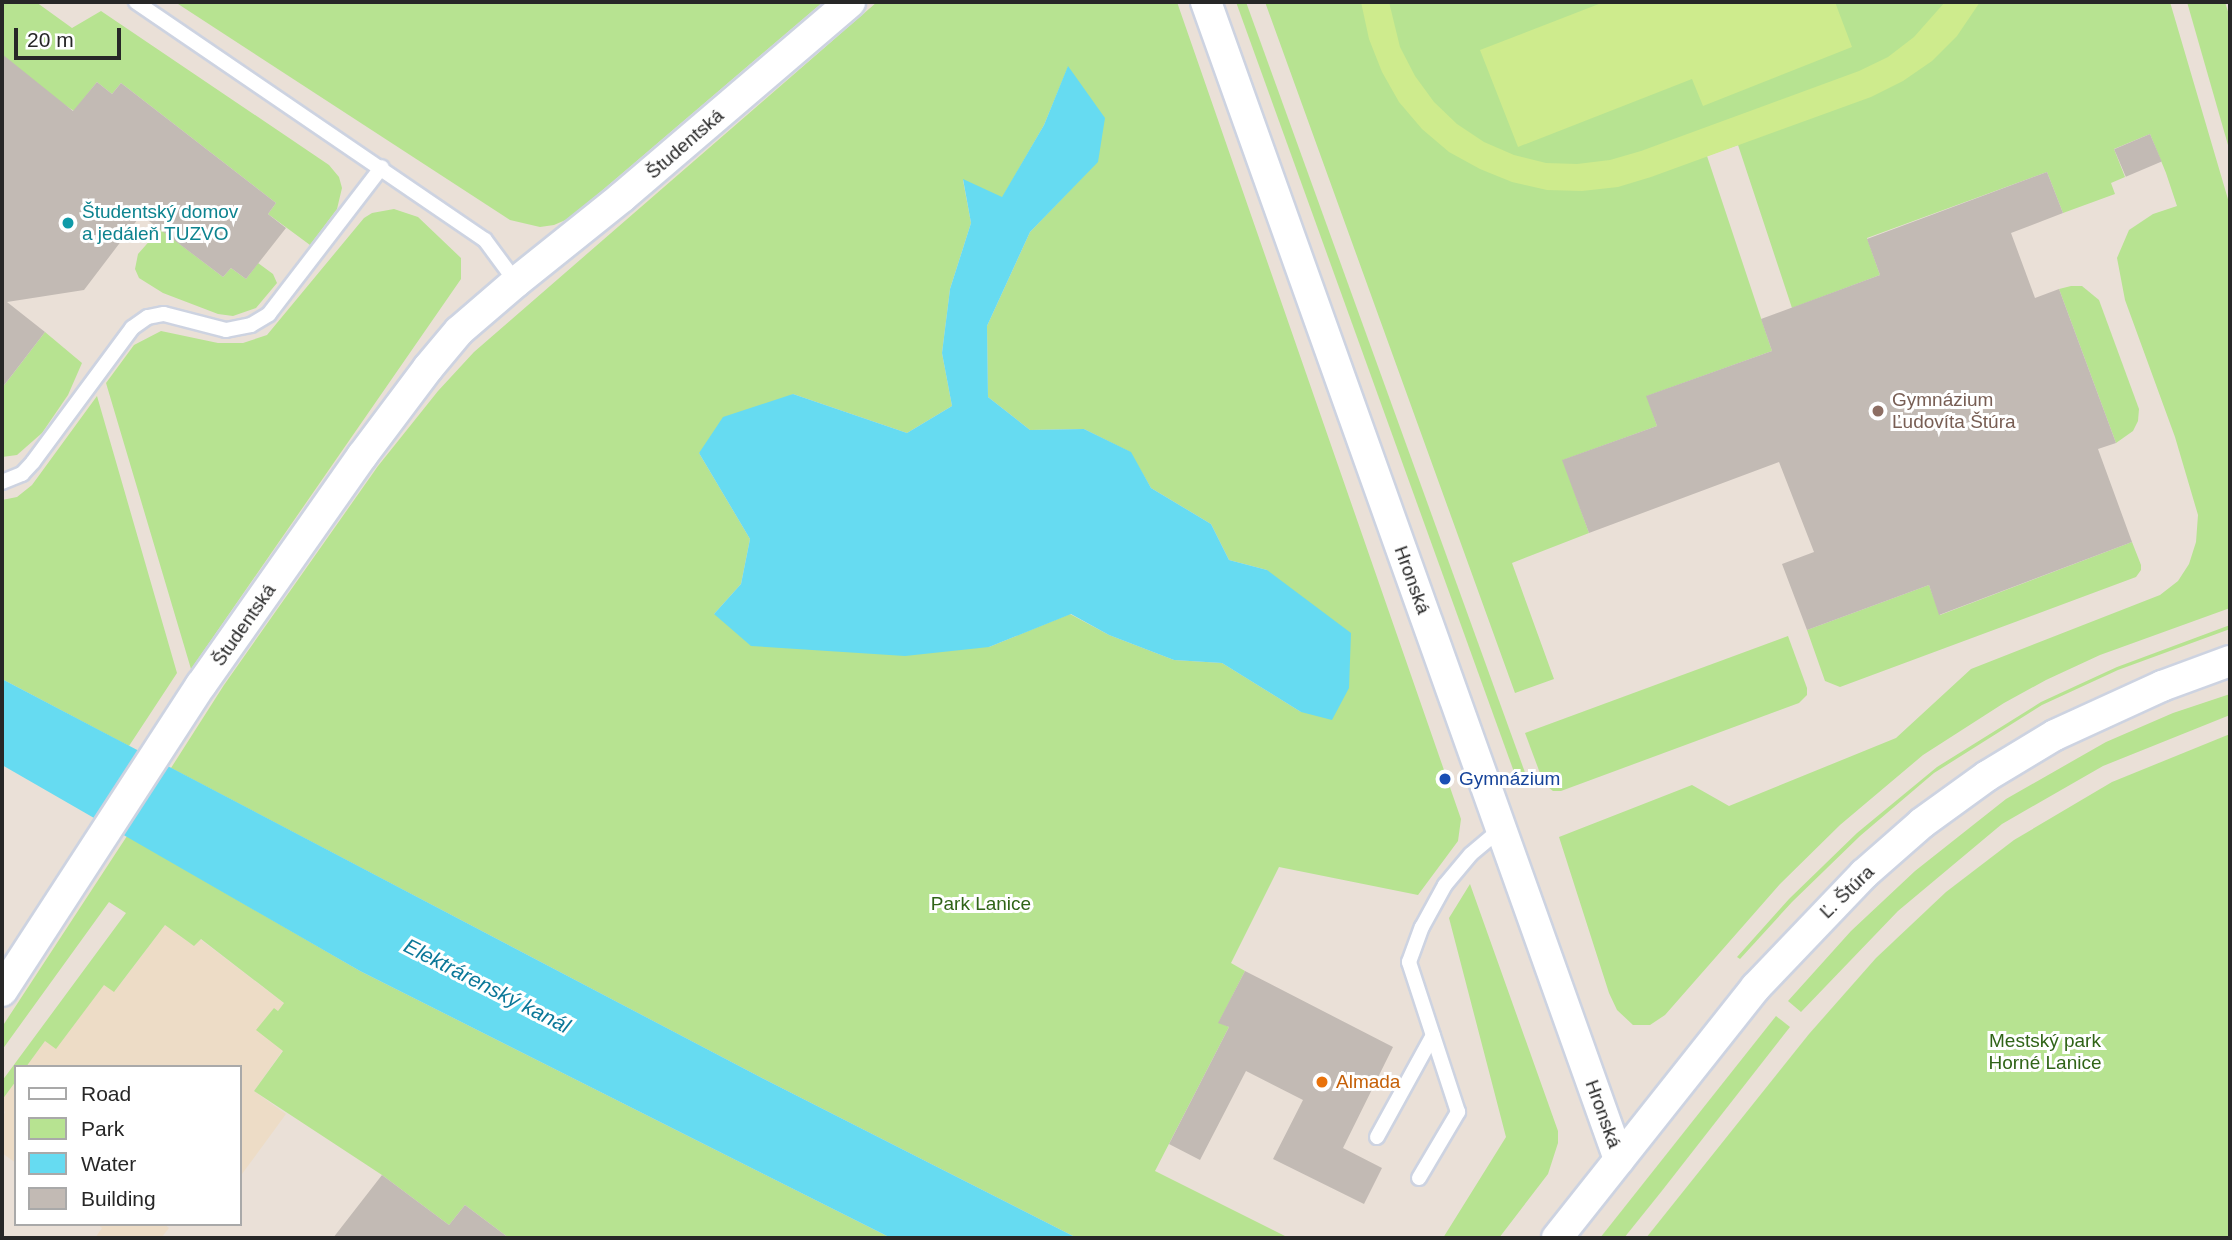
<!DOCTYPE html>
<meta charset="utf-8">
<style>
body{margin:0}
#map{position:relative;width:2232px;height:1240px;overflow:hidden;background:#eae0d7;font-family:Arial,sans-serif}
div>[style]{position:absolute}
.education>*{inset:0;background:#eddcc6}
.green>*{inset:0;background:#b7e391}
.pitch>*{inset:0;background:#ceeb8d}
.water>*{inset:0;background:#66dbf1}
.building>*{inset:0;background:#c2bab4;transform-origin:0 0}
.roads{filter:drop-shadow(2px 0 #cdd3e1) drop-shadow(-2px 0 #cdd3e1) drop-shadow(0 2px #cdd3e1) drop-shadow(0 -2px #cdd3e1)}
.lane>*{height:14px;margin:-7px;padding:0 7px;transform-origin:7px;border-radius:7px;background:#fff}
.street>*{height:30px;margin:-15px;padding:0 15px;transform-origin:15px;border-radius:15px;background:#fff}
.dots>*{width:19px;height:19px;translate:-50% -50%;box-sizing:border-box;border:4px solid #fff;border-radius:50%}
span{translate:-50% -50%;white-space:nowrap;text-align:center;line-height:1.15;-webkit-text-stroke:6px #fff;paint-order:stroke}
.street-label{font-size:19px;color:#272727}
.culture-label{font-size:19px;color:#0d838f}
.left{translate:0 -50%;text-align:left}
.education-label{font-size:19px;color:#785e54}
.transit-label{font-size:19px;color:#164399}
.park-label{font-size:19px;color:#306417}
.food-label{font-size:19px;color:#c56008}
.water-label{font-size:21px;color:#0a7798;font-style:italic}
.frame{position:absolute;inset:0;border:4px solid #272727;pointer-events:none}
.legend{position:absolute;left:14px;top:1065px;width:228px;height:161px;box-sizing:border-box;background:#fff;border:2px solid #a9a9a9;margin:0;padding:9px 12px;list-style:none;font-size:21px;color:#272727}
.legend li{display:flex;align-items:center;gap:14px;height:35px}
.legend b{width:35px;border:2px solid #a9a9a9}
.scale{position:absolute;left:14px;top:28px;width:107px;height:32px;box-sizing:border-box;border:4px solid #272727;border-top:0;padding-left:9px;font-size:21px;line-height:24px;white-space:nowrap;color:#272727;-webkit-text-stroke:5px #fff;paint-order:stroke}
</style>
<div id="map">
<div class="education">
<i style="clip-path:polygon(165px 925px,194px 946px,200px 939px,284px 1003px,278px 1011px,274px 1008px,283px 1050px,254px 1091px,286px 1114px,242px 1174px,240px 1067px,26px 1067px,45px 1041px,56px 1048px,104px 984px,115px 991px)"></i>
<i style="clip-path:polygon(16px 1081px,16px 1163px,2px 1153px,2px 1118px,5px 1112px,2px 1110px,2px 1100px)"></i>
<i style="clip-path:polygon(97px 1224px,164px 1224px,169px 1228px,161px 1238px,95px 1238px,102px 1228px)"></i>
</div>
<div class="green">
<i style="clip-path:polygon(2px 2px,36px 2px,72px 28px,101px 11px,329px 165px,339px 177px,342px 188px,337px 209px,310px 245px,268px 214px,276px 203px,121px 83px,112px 94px,97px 82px,74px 111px,2px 64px)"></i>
<i style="clip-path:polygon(175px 2px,823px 2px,570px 218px,554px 225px,540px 227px,510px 220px)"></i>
<i style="clip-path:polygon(evenodd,877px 2px,1177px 2px,1461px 819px,1458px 841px,1418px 895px,1279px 867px,1231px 963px,1245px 971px,1219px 1022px,1229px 1027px,1155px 1171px,1289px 1238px,1077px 1238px,762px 1078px,171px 768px,224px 685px,378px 466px,438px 391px,474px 352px,877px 2px,1068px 67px,1098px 161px,1030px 232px,987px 326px,988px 397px,1030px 430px,1084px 429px,1130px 452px,1151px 488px,1211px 524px,1229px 560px,1267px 570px,1301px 712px,1222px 663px,1174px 660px,1109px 635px,1070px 614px,989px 647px,714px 614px,741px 584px,750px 539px,699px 453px,793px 394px,907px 433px,952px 406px,942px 353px,950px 289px,971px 223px,963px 180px,1002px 198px,1044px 125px,1068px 67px)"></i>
<i style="clip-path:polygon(1236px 2px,1246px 2px,1527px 778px,1523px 783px,1514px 772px)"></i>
<i style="clip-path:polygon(1265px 2px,2170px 2px,2230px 206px,2230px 608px,2100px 655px,2046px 680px,2004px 703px,1923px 755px,1840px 825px,1780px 884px,1665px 1015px,1650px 1025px,1633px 1025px,1617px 1010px,1609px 993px,1559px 837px,1692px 785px,1729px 806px,1896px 738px,1971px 669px,2160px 595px,2178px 581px,2189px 564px,2196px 542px,2198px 515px,2175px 437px,2125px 300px,2117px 258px,2129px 230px,2153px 214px,2177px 206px,2166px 173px,2150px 134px,2114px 149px,2125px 177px,2111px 183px,2115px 194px,2063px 213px,2047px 172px,1867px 238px,1880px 275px,1792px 308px,1738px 145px,1707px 156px,1772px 351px,1647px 396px,1657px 426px,1563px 460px,1589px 533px,1512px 563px,1554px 679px,1515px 693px)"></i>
<i style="clip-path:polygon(2187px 2px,2225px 2px,2230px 18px,2230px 152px)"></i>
<i style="clip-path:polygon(394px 209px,418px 217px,461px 258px,461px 279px,191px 669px,106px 383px,134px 345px,161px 331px,218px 343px,243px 343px,267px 335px,364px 218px,372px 213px)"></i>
<i style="clip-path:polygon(160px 229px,223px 277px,231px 268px,246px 279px,258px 263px,273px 274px,277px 283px,256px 308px,233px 316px,218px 314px,163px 293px,139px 278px,135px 269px,138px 254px)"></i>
<i style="clip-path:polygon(2071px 286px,2082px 286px,2099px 300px,2139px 409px,2138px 421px,2133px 431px,2116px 443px,2059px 289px)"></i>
<i style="clip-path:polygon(45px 332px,82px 363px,68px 395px,42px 433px,17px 455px,2px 457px,2px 388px)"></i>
<i style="clip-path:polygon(97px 396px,177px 673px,129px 746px,2px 679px,2px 500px,17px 497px,32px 485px)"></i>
<i style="clip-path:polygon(2132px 542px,2141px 565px,2141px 570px,2136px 577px,1840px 687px,1825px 681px,1807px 630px,1929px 585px,1940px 615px)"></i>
<i style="clip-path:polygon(2230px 625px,2230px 629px,2118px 670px,2042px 705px,1934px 773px,1860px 836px,1792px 902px,1740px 959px,1737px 957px,1789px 899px,1857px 833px,1937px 767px,2041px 702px,2117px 667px)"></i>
<i style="clip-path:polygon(1788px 636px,1807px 688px,1807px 695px,1799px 703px,1561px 791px,1553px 791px,1544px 784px,1525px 733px)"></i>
<i style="clip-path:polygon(2230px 694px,2230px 715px,2103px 766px,2002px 824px,1898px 911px,1801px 1012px,1788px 1001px,1851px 931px,1915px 871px,2006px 799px,2106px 742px,2173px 713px)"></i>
<i style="clip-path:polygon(2230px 734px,2230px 1238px,1646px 1238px,1809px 1034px,1876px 958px,1946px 892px,2014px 840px,2112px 782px)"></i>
<i style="clip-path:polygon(127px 836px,360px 971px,891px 1238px,509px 1238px,465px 1205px,449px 1225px,382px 1175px,254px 1091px,283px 1051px,256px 1030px,274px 1008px,278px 1011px,284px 1003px,201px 939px,194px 946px,165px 925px,114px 992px,104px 985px,56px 1049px,45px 1041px,26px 1067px,16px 1067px,16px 1081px,2px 1100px,2px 1081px,126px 913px,109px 902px,2px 1050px,2px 1027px)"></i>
<i style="clip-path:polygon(1470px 884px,1558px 1131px,1558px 1143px,1548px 1174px,1499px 1238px,1443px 1238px,1506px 1137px,1449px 918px)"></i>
<i style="clip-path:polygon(1776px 1016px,1790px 1027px,1661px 1192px,1624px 1238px,1600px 1238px)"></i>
</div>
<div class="pitch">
<i style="clip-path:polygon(1361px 2px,1389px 2px,1400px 47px,1415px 76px,1434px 102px,1457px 124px,1484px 142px,1514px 155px,1546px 163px,1577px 164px,1610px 160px,1641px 151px,1859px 71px,1888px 57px,1914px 37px,1945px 2px,1980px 2px,1957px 36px,1932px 61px,1903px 81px,1871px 97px,1651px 177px,1618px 187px,1582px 191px,1547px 190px,1512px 182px,1480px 169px,1449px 152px,1422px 129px,1399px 102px,1382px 72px,1369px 39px)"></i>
<i style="clip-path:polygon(1604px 2px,1835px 2px,1852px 47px,1703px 106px,1692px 79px,1518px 147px,1480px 50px)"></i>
</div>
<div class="water">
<i style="clip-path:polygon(1068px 66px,1105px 118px,1098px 162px,1030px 232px,987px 326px,988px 397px,1030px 430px,1084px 429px,1131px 452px,1151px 488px,1211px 524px,1229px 560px,1267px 570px,1351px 633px,1349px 688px,1332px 720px,1301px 712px,1222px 663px,1174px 660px,1109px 635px,1071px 614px,989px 647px,905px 656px,751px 646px,714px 614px,741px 584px,750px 539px,699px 453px,723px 417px,793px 394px,907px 433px,952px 406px,942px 353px,950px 289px,971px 223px,963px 179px,1002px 197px,1044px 125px)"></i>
<i style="clip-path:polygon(2px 679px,762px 1078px,1077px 1238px,891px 1238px,360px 971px,2px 765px)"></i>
</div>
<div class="building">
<i style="clip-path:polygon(2px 54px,73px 111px,97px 82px,112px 94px,121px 83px,276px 203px,268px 214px,286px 228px,246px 279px,231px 268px,223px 277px,141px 215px,84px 290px,7px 302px,45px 332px,2px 388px)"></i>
<i style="left:2150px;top:134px;width:30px;height:39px;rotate:67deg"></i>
<i style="clip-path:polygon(2047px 172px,2063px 213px,2011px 233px,2035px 298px,2059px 289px,2116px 443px,2098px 449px,2132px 542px,1939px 615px,1929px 585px,1807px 630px,1782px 564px,1814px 552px,1779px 462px,1589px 533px,1562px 460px,1657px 426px,1646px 396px,1772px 351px,1761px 319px,1880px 275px,1867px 239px)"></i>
<i style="clip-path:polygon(1245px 971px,1393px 1047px,1343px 1148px,1382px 1168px,1364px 1204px,1273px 1159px,1303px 1100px,1246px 1071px,1200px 1160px,1169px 1144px,1229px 1027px,1218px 1023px)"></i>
<i style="clip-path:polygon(382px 1175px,449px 1225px,465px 1205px,509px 1238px,333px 1238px)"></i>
</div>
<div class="roads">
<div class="lane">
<i style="left:136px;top:2px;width:422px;rotate:34.3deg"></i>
<i style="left:485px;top:240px;width:52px;rotate:53.6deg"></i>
<i style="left:2px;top:482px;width:22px;rotate:-22deg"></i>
<i style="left:22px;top:474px;width:16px;rotate:-47deg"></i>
<i style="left:33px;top:462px;width:167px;rotate:-53.5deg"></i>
<i style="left:132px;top:328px;width:19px;rotate:-35deg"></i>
<i style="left:148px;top:317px;width:16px;rotate:-11deg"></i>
<i style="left:164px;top:314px;width:64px;rotate:14.5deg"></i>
<i style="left:226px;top:330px;width:25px;rotate:-11deg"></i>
<i style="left:251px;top:325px;width:21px;rotate:-31deg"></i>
<i style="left:269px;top:314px;width:185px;rotate:-52.5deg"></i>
<i style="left:1377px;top:1137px;width:116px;rotate:-61.2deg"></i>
<i style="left:1419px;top:1178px;width:77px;rotate:-59.4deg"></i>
<i style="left:1458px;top:1112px;width:158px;rotate:-108.1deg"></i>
<i style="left:1409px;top:962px;width:37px;rotate:-70deg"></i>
<i style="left:1422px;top:927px;width:48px;rotate:-61.3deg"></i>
<i style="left:1445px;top:885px;width:40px;rotate:-50deg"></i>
<i style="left:1471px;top:854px;width:39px;rotate:-40deg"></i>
</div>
<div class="street">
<i style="left:1206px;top:2px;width:1229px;rotate:70.36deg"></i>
<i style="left:2px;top:991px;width:365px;rotate:-57deg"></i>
<i style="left:201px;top:685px;width:280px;rotate:-54.9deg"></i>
<i style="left:362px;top:456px;width:110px;rotate:-53.1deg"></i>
<i style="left:428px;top:368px;width:48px;rotate:-50deg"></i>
<i style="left:459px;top:331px;width:75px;rotate:-40.7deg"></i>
<i style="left:516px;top:282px;width:136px;rotate:-38.7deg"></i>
<i style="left:622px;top:197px;width:300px;rotate:-40.5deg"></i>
<i style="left:1557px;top:1238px;width:320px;rotate:-51.6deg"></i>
<i style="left:1756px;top:987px;width:156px;rotate:-46.3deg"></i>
<i style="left:1864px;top:874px;width:77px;rotate:-41.3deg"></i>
<i style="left:1922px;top:823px;width:80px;rotate:-35.9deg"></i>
<i style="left:1987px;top:776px;width:79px;rotate:-31.1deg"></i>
<i style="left:2055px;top:735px;width:118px;rotate:-24.6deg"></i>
<i style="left:2162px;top:686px;width:72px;rotate:-20.2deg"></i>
</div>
</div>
<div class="dots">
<i style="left:68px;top:223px;background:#0f9aa8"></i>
<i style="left:1878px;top:411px;background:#8d6e63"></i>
<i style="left:1445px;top:779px;background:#1a4fb4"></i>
<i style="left:1322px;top:1082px;background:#e8710a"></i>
</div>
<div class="street-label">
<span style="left:685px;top:144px;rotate:-41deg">Študentská</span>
<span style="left:1412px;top:580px;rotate:70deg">Hronská</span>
<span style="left:244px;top:625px;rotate:-55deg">Študentská</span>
<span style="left:1847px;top:892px;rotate:-44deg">Ľ. Štúra</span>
<span style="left:1603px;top:1114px;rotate:70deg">Hronská</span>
</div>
<div class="culture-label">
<span class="left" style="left:82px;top:223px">Študentský domov<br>a jedáleň TUZVO</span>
</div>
<div class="education-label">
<span class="left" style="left:1892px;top:411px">Gymnázium<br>Ľudovíta Štúra</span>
</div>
<div class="transit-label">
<span class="left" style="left:1459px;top:779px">Gymnázium</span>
</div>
<div class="park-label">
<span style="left:981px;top:904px">Park Lanice</span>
<span style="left:2045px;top:1052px">Mestský park<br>Horné Lanice</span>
</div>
<div class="food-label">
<span class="left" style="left:1336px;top:1082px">Almada</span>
</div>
<div class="water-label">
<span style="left:487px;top:986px;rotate:27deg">Elektrárenský kanál</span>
</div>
<div class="frame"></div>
<ul class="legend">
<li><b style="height:9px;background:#fff"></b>Road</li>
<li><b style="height:19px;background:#b7e391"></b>Park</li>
<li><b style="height:19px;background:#66dbf1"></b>Water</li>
<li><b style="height:19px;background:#c2bab4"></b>Building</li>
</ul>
<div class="scale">20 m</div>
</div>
